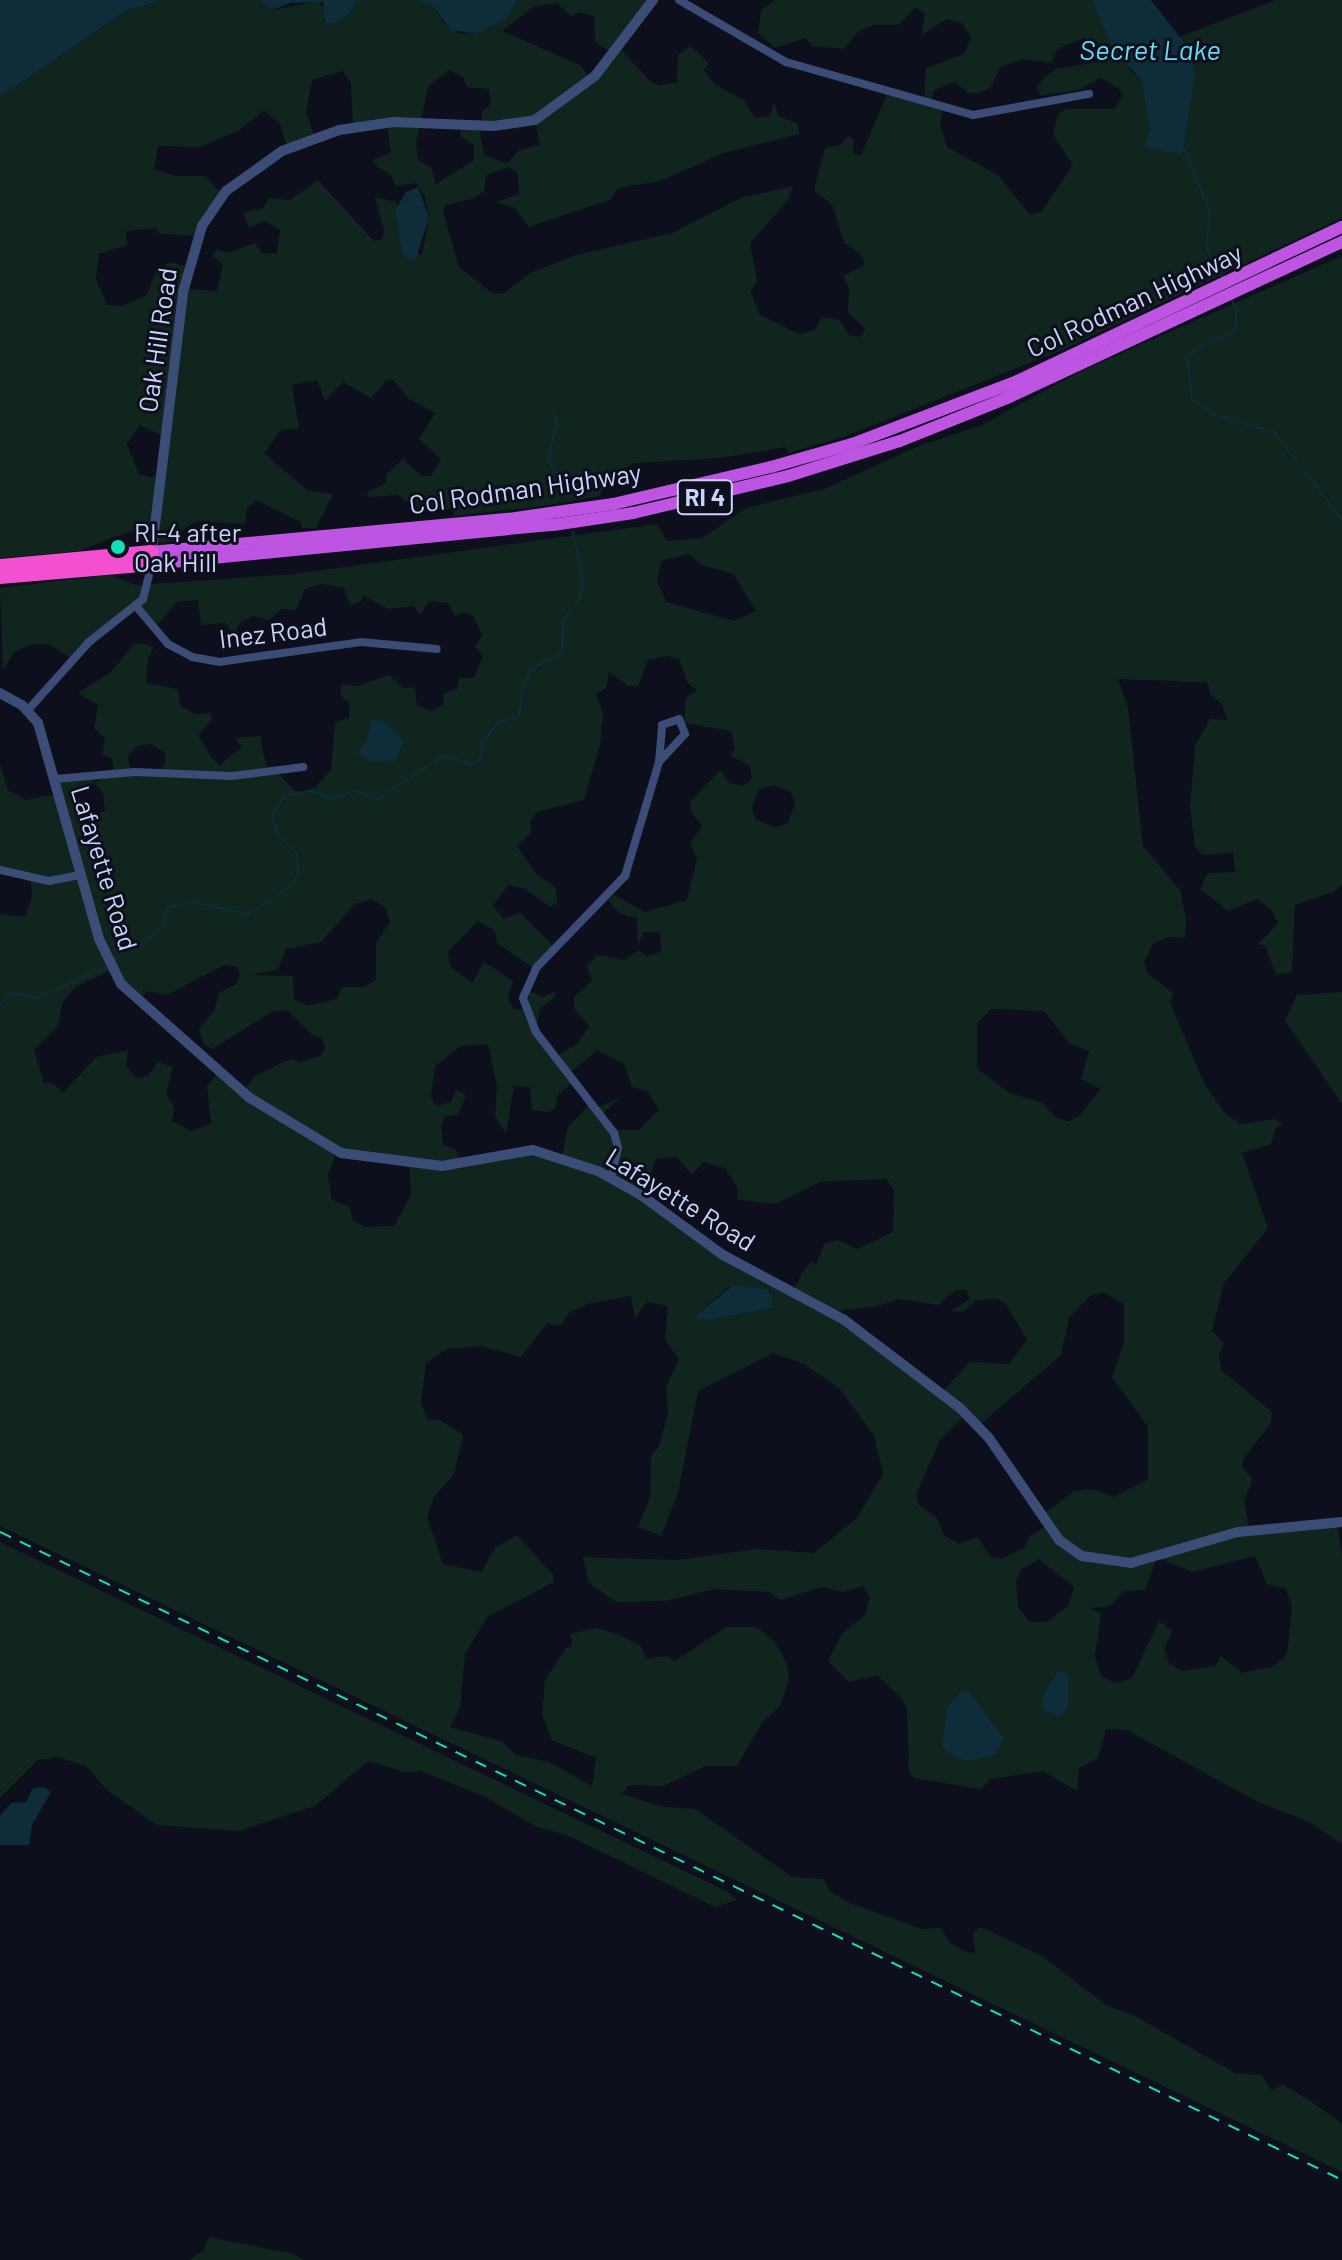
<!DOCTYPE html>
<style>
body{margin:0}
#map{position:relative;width:1342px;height:2260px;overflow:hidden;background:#0d0f1c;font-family:Barlow,sans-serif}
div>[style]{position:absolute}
.green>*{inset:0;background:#10251e}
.water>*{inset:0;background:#0e2c3a}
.stream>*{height:2px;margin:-1px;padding:0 1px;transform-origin:1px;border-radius:1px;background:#0e2c3a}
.minor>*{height:8px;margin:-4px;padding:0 4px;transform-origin:4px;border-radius:4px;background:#3b4c77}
.tertiary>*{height:10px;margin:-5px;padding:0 5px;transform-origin:5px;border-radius:5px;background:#3b4c77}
.trunk>*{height:12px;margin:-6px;padding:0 6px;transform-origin:6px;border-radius:6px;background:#be54e2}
.motorway>*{height:14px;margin:-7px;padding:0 7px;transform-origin:7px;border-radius:7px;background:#f24fd1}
.rail>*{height:2px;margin-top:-1px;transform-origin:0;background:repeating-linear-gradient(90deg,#11e2b5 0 12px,transparent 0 22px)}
.dots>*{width:22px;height:22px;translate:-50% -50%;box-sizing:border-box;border:4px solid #0d0f1c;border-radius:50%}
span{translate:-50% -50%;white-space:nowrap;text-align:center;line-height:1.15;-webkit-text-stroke:6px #0d0f1c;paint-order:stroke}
.shield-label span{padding:2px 6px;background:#0d0f1c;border:2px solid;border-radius:6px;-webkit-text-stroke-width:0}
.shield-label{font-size:24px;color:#cbd5fb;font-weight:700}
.street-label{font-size:26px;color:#cbd5fb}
.poi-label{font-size:26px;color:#cbd5fb}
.left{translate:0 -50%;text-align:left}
.water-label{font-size:28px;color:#61def3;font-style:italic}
</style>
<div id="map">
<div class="green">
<i style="clip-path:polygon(evenodd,162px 0,259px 0,272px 10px,318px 1px,327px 13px,324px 22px,348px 16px,357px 0,414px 0,431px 4px,444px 23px,459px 33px,476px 34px,505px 20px,518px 0,653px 0,619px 47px,649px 80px,659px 86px,677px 82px,678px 55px,690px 46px,709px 63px,704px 70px,714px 84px,744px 100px,755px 118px,770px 116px,774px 102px,778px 116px,798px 124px,799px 134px,724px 153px,660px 181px,618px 188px,610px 200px,529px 227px,514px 207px,496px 202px,519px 194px,518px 173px,509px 167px,486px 175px,484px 191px,475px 198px,446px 205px,443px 212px,459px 267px,493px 294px,504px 293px,530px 273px,576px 255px,672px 233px,741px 198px,793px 186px,788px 200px,750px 243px,757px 280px,751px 292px,760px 315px,799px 334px,815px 330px,822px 317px,840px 320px,849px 335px,861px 337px,865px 328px,848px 313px,849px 288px,843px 276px,864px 265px,862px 255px,844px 243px,833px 206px,814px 190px,825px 148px,840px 145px,849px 136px,854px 139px,853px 153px,861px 155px,888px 93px,924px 101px,926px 68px,964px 54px,971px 38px,963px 24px,947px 19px,921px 36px,925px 14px,916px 7px,899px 25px,873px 25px,859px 31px,844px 49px,812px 46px,805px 38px,775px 48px,758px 33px,761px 10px,775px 0,1092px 0,1130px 71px,1141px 79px,1150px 131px,1183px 138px,1195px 71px,1179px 37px,1276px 0,1342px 0,1342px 218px,1062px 350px,844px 437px,788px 453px,786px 447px,720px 458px,634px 463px,605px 482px,600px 496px,542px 506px,455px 516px,452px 509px,418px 510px,398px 495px,369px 497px,366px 493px,386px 483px,386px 475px,403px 459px,422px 476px,431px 476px,441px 459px,419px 439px,435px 413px,409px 399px,393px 380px,387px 380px,371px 398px,343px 382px,325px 401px,317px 380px,292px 385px,299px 429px,281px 430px,264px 453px,307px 490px,333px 494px,316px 528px,302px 528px,301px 522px,256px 500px,247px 508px,245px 524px,196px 521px,180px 532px,179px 540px,153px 544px,153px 529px,142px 527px,78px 551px,0 558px,0 97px,124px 12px,162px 0,557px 3px,571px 16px,579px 12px,594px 16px,595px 41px,612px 54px,590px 78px,580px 65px,502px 31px,533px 7px,557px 3px,162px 0,1085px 38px,1099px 51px,1100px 62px,1055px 69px,1037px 85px,1040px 96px,1078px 90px,1101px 78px,1121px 90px,1122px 97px,1114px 109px,1065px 109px,1058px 114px,1053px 135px,1073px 165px,1042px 211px,1030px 215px,998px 175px,947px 147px,940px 123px,944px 107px,930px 102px,934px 90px,955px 82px,969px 93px,980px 93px,991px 87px,1000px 67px,1023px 59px,1052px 63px,1057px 49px,1085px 38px,162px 0,449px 70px,463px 77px,467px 87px,489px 89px,491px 104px,482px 111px,482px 124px,535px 120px,540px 145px,519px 150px,507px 164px,484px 154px,479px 127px,461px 125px,460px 136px,474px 145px,474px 160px,436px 184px,431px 167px,418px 160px,416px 143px,428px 87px,449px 70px,162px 0,343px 71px,351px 83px,353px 127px,387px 125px,391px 152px,373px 160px,376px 166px,391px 175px,396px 186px,416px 183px,424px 195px,429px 217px,422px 255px,402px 248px,396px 202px,375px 197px,384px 231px,382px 239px,374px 241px,318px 180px,290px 200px,269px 198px,263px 208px,243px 213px,249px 227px,265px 221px,280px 230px,277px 253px,262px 254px,255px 243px,227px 253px,217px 250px,212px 256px,223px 265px,217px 291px,186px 289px,190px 268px,170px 262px,155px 273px,147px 295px,122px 306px,107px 305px,96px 279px,99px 254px,127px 245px,126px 231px,156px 228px,159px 234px,200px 236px,223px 195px,205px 176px,175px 176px,154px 169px,158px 146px,200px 147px,240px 130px,264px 110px,280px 124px,287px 147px,315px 137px,306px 113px,312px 80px,343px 71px,162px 0,140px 425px,164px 437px,159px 474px,151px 477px,139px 474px,127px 444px,140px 425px)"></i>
<i style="clip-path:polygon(evenodd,1342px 256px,1342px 884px,1334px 892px,1295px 905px,1292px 972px,1276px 975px,1265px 946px,1258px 944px,1278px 923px,1271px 909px,1257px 899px,1228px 911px,1200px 889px,1208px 873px,1235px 872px,1233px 853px,1202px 855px,1195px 846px,1190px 808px,1195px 746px,1210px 719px,1227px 720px,1222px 704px,1211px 695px,1207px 682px,1118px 679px,1128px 708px,1143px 846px,1180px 890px,1186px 918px,1185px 938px,1168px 937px,1153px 944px,1144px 962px,1148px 974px,1173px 993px,1170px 1002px,1204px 1083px,1223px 1111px,1240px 1124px,1276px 1119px,1283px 1125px,1276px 1127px,1271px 1144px,1242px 1153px,1268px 1228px,1224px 1283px,1212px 1331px,1224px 1344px,1219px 1354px,1221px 1370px,1272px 1412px,1271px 1423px,1244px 1458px,1242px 1467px,1253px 1479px,1244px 1501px,1249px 1529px,1337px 1523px,1342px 1556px,1342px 1844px,1309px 1822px,1258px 1802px,1127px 1730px,1106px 1729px,1098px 1758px,1079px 1768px,1077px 1791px,1043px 1771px,990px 1779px,981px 1789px,915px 1778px,909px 1773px,907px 1707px,901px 1698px,877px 1675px,849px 1682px,828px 1661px,843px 1632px,865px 1615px,870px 1597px,863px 1586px,843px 1592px,822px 1587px,780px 1600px,770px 1592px,714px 1589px,665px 1601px,616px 1602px,589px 1583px,583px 1557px,677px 1560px,757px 1549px,814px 1553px,857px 1518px,883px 1474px,874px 1436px,840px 1389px,804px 1364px,773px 1353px,698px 1391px,678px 1493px,661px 1536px,638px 1527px,650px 1497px,651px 1455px,659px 1447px,668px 1413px,666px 1387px,679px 1359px,665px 1340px,668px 1306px,647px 1302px,635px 1318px,631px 1296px,587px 1304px,570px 1312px,560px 1326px,547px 1323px,521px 1357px,481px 1346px,447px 1349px,426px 1363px,421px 1403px,428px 1420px,438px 1419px,463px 1435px,454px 1475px,434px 1496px,427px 1517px,443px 1564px,481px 1572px,495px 1548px,517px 1535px,553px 1575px,554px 1582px,487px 1617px,465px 1654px,460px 1708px,450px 1727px,503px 1742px,516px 1755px,549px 1762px,592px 1786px,596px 1758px,552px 1740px,542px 1715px,545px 1680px,566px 1648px,572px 1647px,571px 1634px,596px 1628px,617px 1634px,640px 1645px,646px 1659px,666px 1656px,675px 1661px,726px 1627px,757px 1627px,775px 1642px,787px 1664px,789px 1680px,780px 1706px,763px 1721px,737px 1766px,706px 1766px,663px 1786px,630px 1785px,622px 1794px,664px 1807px,695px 1809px,792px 1877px,824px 1879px,830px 1891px,847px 1902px,922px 1929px,940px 1928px,950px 1943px,966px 1952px,975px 1953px,973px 1932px,981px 1927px,1040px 1955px,1106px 2005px,1133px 2015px,1235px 2073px,1261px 2075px,1272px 2091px,1282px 2084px,1312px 2102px,1342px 2124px,1342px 2172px,0 1526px,0 914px,25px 917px,32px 897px,31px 879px,0 870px,0 764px,8px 790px,26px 800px,57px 794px,55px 783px,85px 777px,95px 782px,114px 774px,112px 758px,102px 755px,105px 738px,94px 728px,98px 705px,78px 693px,112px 671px,133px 645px,143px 643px,154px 648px,148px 658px,146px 683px,177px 689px,181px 706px,195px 714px,210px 713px,213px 719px,198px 735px,211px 757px,220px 765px,242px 747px,234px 738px,260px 736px,267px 771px,275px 770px,295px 791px,305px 791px,316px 787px,331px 769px,335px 722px,349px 718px,350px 704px,341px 696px,341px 684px,358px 686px,389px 675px,404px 688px,415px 687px,417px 706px,432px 711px,443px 705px,444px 693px,457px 689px,459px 678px,474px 678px,483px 656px,475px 646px,482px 636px,474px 617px,465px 612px,455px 616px,448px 603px,429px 601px,420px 615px,414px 606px,388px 609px,363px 595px,361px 602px,350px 605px,344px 588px,321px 584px,305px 589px,296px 610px,281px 609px,269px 620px,253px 616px,241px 622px,234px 634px,225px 623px,201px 625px,198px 600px,177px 602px,153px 630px,135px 607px,73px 659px,49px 644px,32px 644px,14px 652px,3px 671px,0 588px,110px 575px,136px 585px,294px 574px,657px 524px,667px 541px,702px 538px,746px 508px,824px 489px,921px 445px,980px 426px,1081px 371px,1342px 256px,688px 554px,702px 565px,733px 574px,756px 611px,734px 621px,666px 602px,657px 581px,661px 561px,688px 554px,1342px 256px,667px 656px,679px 659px,688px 683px,697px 690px,686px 698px,684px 723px,731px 731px,735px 749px,731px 756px,749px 765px,752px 778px,743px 786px,729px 783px,720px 770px,691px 801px,691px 811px,702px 827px,690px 843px,697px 858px,687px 900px,645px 912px,614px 895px,608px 900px,619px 913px,637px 918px,638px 946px,643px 932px,660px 932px,661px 952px,646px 956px,639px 950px,624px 960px,598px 955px,587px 966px,592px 981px,574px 997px,574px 1009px,589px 1026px,578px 1043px,558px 1056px,536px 1028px,540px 1008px,554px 998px,556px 991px,543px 997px,530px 991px,526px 1010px,513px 1009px,508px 997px,513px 981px,484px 962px,472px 983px,450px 966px,448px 951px,478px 921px,495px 931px,497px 943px,536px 970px,557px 949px,520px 913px,503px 919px,493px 905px,509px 885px,526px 889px,550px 907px,557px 903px,556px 887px,537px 875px,517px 846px,532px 832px,530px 821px,537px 812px,584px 800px,600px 745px,603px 713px,596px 694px,606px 688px,609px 672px,628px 686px,638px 686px,648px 660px,667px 656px,1342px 256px,151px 744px,166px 753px,164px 766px,155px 773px,130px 771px,128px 756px,137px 746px,151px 744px,1342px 256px,94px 782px,103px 793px,105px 810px,92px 819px,81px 816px,75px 794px,94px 782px,1342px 256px,773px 785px,791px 792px,795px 804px,788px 823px,775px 827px,756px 820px,752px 808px,759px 789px,773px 785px,1342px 256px,371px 899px,385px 907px,390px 922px,376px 943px,376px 980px,364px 987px,343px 987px,336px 999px,307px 1006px,294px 999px,293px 976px,253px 975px,278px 969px,286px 949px,321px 942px,355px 904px,371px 899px,1342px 256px,224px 965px,237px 967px,240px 974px,237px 984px,218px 993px,215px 1009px,199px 1029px,204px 1044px,212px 1049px,271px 1012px,287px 1010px,311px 1034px,322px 1038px,325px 1049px,320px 1056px,300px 1062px,290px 1059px,255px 1076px,244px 1090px,218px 1072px,207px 1086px,211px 1124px,191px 1131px,172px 1121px,174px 1108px,166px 1093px,173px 1067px,158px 1062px,148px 1076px,137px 1078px,126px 1066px,128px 1050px,96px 1057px,63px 1093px,53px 1083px,44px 1083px,34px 1050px,58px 1026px,62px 1003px,75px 987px,111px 970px,138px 1003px,147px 991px,167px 995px,224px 965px,1342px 256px,991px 1009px,1044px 1011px,1069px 1043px,1089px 1051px,1081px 1079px,1101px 1089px,1079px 1116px,1068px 1121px,1055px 1117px,1043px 1103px,1010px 1093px,977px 1069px,977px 1023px,991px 1009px,1342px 256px,488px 1044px,497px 1086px,495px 1116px,506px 1134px,514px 1086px,530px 1087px,532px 1110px,548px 1112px,555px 1109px,558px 1094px,576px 1080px,572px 1071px,597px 1050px,624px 1064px,632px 1087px,647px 1091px,659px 1110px,639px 1130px,615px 1130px,603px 1113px,621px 1097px,599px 1107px,592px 1102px,568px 1127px,562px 1156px,505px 1152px,461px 1163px,456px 1150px,443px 1145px,441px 1126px,445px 1116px,458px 1115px,466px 1095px,456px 1090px,451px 1102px,436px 1106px,431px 1097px,435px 1066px,461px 1046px,488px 1044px,1342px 256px,336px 1152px,409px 1164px,411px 1195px,394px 1226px,365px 1227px,353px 1221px,350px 1207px,332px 1200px,328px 1176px,336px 1152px,1342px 256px,677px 1157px,692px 1175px,703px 1162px,725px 1168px,738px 1189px,737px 1200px,775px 1204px,820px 1182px,886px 1179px,894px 1190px,893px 1232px,857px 1249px,838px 1240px,825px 1243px,816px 1265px,812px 1262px,804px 1269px,794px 1290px,695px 1237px,644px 1196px,656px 1159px,677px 1157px,1342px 256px,728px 1287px,771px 1293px,771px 1308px,711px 1320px,693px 1318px,728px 1287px,1342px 256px,966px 1289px,970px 1299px,951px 1311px,963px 1312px,974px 1301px,996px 1298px,1006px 1304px,1027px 1340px,1009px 1364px,970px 1362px,941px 1393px,835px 1311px,879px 1306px,898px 1299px,938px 1305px,956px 1290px,966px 1289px,1342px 256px,1103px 1292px,1124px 1304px,1124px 1342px,1112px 1377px,1148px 1427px,1148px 1479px,1114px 1497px,1091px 1489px,1074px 1491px,1041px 1516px,1046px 1526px,1030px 1536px,1025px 1547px,1001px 1559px,991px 1557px,977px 1537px,959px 1544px,944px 1535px,936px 1517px,919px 1506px,916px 1495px,940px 1440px,965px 1415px,978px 1426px,1061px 1355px,1069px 1318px,1090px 1296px,1103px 1292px,1342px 256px,1255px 1556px,1267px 1584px,1286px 1589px,1292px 1607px,1287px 1654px,1274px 1666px,1242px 1673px,1221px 1656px,1215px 1666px,1182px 1671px,1169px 1663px,1164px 1649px,1172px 1631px,1159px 1621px,1132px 1678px,1116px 1683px,1101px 1676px,1095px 1657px,1101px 1614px,1090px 1608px,1110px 1606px,1124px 1591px,1145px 1590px,1157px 1557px,1192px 1572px,1255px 1556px,1342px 256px,1039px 1559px,1074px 1587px,1068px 1606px,1046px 1622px,1030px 1622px,1018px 1608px,1016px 1580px,1022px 1569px,1039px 1559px)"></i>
<i style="clip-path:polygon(1342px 992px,1342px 1104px,1285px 1020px,1297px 995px)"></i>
<i style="clip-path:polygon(0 1542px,728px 1892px,737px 1900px,715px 1907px,567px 1835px,537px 1827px,485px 1797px,421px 1771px,405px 1772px,368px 1761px,315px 1806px,238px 1831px,157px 1825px,107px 1790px,86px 1766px,57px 1757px,38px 1760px,0 1798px)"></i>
<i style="clip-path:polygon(209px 2237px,290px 2253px,305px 2260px,189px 2260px,204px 2250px)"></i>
</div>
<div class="water">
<i style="clip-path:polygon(0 0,162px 0,124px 12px,0 97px)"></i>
<i style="clip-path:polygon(259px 0,357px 0,348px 16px,326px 25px,323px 2px,291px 3px,272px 10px)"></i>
<i style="clip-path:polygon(414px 0,518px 0,505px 20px,476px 34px,451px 30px,431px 4px)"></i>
<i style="clip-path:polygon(1092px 0,1151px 0,1190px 50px,1195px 75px,1182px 155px,1145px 147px,1150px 131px,1141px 79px,1116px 55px)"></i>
<i style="clip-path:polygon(418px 187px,429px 217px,415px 262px,403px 255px,395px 210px,406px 192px)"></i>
<i style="clip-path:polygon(372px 719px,385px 721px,404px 742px,394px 761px,370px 762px,357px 753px,367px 740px)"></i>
<i style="clip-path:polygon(733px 1285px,766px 1289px,772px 1296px,771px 1308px,710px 1320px,693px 1318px)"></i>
<i style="clip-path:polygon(1058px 1671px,1068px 1673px,1069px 1701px,1065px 1713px,1058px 1716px,1043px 1710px,1043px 1695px)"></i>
<i style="clip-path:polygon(961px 1691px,970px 1693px,1004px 1739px,994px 1755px,965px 1761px,947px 1753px,942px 1744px,947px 1708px)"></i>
<i style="clip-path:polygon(44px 1787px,51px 1792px,32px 1825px,29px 1845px,0 1845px,0 1816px,11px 1803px,26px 1802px,33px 1788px)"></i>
</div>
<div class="stream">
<i style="left:1183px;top:146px;width:71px;rotate:67.8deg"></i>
<i style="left:1210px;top:212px;width:37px;rotate:95deg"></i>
<i style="left:1207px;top:249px;width:32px;rotate:62deg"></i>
<i style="left:1231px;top:298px;width:17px;rotate:69deg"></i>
<i style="left:1237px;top:314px;width:18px;rotate:99deg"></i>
<i style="left:1234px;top:332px;width:38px;rotate:158deg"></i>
<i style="left:1199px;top:346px;width:17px;rotate:135deg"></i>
<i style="left:1187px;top:358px;width:41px;rotate:83deg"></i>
<i style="left:1192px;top:399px;width:22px;rotate:39deg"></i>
<i style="left:1209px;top:413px;width:68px;rotate:16.3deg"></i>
<i style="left:1274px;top:432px;width:111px;rotate:52.3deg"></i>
<i style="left:553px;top:410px;width:14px;rotate:73deg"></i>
<i style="left:557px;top:423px;width:36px;rotate:104deg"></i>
<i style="left:548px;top:458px;width:19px;rotate:62deg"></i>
<i style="left:557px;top:475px;width:15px;rotate:28deg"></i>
<i style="left:570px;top:482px;width:14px;rotate:90deg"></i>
<i style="left:114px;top:962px;width:14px;rotate:-54deg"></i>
<i style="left:122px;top:951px;width:19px;rotate:-16deg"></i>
<i style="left:140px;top:946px;width:30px;rotate:-41deg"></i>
<i style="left:163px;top:926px;width:18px;rotate:-77deg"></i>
<i style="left:167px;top:908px;width:28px;rotate:-13deg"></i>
<i style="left:194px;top:902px;width:54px;rotate:12.8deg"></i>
<i style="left:247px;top:914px;width:51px;rotate:-32.1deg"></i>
<i style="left:290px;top:887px;width:14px;rotate:-56deg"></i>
<i style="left:298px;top:875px;width:21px;rotate:-93deg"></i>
<i style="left:297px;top:854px;width:27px;rotate:-135deg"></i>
<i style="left:278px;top:835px;width:20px;rotate:-108deg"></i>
<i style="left:272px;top:816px;width:23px;rotate:-59deg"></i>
<i style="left:284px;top:796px;width:27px;rotate:-10deg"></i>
<i style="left:311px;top:791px;width:23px;rotate:20deg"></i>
<i style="left:333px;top:799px;width:23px;rotate:-23deg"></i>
<i style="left:354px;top:790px;width:25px;rotate:21deg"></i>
<i style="left:377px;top:799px;width:80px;rotate:-32.7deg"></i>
<i style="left:444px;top:756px;width:28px;rotate:17deg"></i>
<i style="left:471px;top:764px;width:10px;rotate:-24deg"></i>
<i style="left:480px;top:760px;width:18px;rotate:-81deg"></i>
<i style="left:483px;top:742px;width:24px;rotate:-54deg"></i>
<i style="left:497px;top:723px;width:23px;rotate:-20deg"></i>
<i style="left:519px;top:715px;width:30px;rotate:-82deg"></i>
<i style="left:523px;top:685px;width:20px;rotate:-60deg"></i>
<i style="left:533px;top:668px;width:33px;rotate:-27deg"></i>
<i style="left:562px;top:653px;width:35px;rotate:-87deg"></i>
<i style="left:564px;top:618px;width:24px;rotate:-48deg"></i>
<i style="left:580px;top:600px;width:19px;rotate:-81deg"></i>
<i style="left:583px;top:581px;width:51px;rotate:-101.3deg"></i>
<i style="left:0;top:1005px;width:16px;rotate:-47deg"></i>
<i style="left:11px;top:993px;width:27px;rotate:10deg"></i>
<i style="left:38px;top:998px;width:77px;rotate:-24.6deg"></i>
</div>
<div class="minor">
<i style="left:679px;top:0;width:124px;rotate:30.1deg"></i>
<i style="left:786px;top:62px;width:194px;rotate:15.8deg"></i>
<i style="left:973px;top:115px;width:118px;rotate:-10.3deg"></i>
<i style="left:135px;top:605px;width:51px;rotate:49.8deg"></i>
<i style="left:168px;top:644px;width:27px;rotate:28deg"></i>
<i style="left:192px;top:657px;width:27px;rotate:10deg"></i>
<i style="left:219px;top:662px;width:143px;rotate:-8deg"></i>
<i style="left:361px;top:642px;width:76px;rotate:5.3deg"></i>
<i style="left:28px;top:710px;width:91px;rotate:-48.1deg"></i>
<i style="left:89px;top:642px;width:69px;rotate:-38.5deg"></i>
<i style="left:143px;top:599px;width:36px;rotate:-76deg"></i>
<i style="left:55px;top:779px;width:80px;rotate:-5deg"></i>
<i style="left:135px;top:772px;width:97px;rotate:2.4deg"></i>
<i style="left:232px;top:776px;width:72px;rotate:-7.2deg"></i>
<i style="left:0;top:870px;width:50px;rotate:12.7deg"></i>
<i style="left:49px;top:881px;width:31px;rotate:-11deg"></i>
<i style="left:611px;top:1178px;width:31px;rotate:-77deg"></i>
<i style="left:618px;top:1148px;width:16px;rotate:-105deg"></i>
<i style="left:614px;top:1133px;width:128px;rotate:-127.7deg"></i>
<i style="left:536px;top:1032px;width:36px;rotate:-111deg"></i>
<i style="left:523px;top:998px;width:34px;rotate:-66deg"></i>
<i style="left:537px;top:967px;width:127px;rotate:-46deg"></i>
<i style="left:625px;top:876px;width:119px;rotate:-73.4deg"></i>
<i style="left:659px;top:762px;width:37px;rotate:-85deg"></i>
<i style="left:662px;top:725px;width:18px;rotate:-19deg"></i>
<i style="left:679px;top:719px;width:16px;rotate:68deg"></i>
<i style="left:685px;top:734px;width:38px;rotate:133deg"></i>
</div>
<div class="tertiary">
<i style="left:151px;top:558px;width:268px;rotate:-83.1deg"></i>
<i style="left:183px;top:292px;width:69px;rotate:-73.9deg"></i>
<i style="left:202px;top:226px;width:42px;rotate:-55.6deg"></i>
<i style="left:226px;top:191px;width:69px;rotate:-35.5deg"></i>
<i style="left:282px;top:151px;width:61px;rotate:-20.2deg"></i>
<i style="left:339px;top:130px;width:55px;rotate:-8.4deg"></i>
<i style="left:393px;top:122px;width:101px;rotate:2.3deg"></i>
<i style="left:494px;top:126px;width:41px;rotate:-8.3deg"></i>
<i style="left:535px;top:120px;width:74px;rotate:-36.3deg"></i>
<i style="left:595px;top:76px;width:96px;rotate:-52.7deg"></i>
<i style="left:0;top:693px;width:25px;rotate:29deg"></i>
<i style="left:22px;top:705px;width:24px;rotate:48deg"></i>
<i style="left:38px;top:723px;width:224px;rotate:74.2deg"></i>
<i style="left:99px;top:939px;width:50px;rotate:63.9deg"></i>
<i style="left:121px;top:984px;width:172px;rotate:41.5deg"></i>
<i style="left:250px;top:1098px;width:106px;rotate:31.1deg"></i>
<i style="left:341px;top:1153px;width:102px;rotate:7.3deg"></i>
<i style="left:442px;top:1166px;width:92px;rotate:-10deg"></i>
<i style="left:533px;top:1150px;width:68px;rotate:17.9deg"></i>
<i style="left:598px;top:1171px;width:49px;rotate:29.2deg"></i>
<i style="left:641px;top:1195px;width:102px;rotate:36.2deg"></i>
<i style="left:723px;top:1255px;width:136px;rotate:28.1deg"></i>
<i style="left:843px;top:1319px;width:147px;rotate:37.3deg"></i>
<i style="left:960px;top:1408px;width:42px;rotate:46deg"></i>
<i style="left:989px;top:1438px;width:124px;rotate:55.5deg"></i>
<i style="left:1059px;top:1540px;width:28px;rotate:35deg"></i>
<i style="left:1082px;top:1556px;width:49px;rotate:8.1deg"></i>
<i style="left:1131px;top:1563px;width:111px;rotate:-16.2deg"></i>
<i style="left:1238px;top:1532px;width:104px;rotate:-5.5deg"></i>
</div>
<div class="trunk">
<i style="left:151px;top:552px;width:359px;rotate:-5.3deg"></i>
<i style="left:508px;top:519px;width:106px;rotate:-8.1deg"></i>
<i style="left:613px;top:504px;width:162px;rotate:-13.2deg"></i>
<i style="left:771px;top:467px;width:84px;rotate:-15.9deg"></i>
<i style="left:852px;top:444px;width:172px;rotate:-20.8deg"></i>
<i style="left:1013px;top:383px;width:364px;rotate:-25.4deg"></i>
<i style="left:152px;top:564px;width:403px;rotate:-5.6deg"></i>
<i style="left:553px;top:525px;width:81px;rotate:-8.5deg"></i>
<i style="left:633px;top:513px;width:159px;rotate:-13.4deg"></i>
<i style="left:788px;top:476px;width:117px;rotate:-17.4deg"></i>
<i style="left:900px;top:441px;width:115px;rotate:-21.9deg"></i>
<i style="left:1007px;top:398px;width:370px;rotate:-25deg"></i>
</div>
<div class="motorway">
<i style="left:0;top:566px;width:152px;rotate:-5.3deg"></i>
<i style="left:0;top:577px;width:153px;rotate:-4.9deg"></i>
</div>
<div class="rail">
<i style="left:0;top:1532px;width:1490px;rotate:25.77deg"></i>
</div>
<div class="dots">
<i style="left:118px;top:547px;background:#11e2b5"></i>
</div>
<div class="shield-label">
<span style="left:705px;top:497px">RI 4</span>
</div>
<div class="street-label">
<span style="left:1134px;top:300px;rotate:-25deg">Col Rodman Highway</span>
<span style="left:157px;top:340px;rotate:-82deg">Oak Hill Road</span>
<span style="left:525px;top:488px;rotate:-8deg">Col Rodman Highway</span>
<span style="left:273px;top:632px;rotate:-7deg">Inez Road</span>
<span style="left:105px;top:868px;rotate:73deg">Lafayette Road</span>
<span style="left:681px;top:1199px;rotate:32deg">Lafayette Road</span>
</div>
<div class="poi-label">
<span class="left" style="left:134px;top:547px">RI-4 after<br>Oak Hill</span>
</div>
<div class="water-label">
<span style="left:1150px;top:49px">Secret Lake</span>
</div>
</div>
